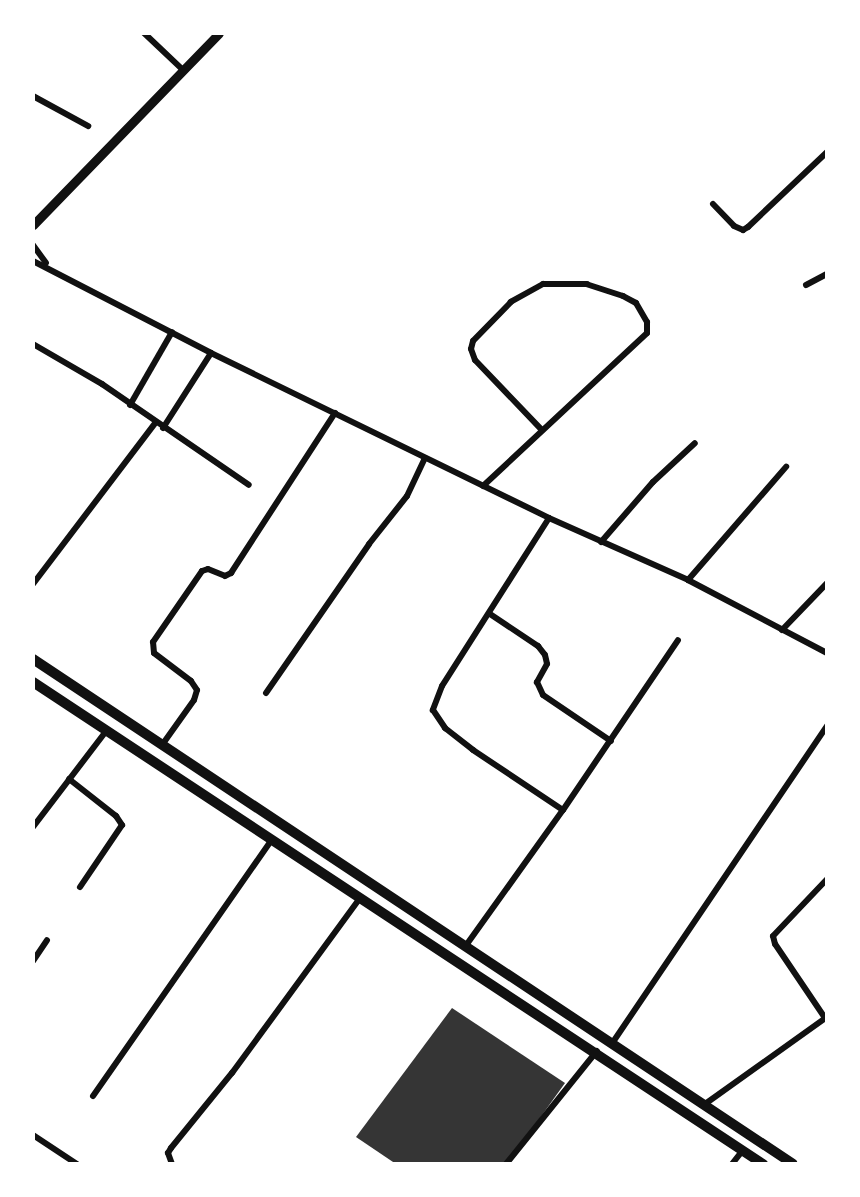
<!DOCTYPE html>
<style>
body{margin:0}
#map{position:relative;width:860px;height:1197px;overflow:hidden;background:#fff;font-family:"Asap Condensed",sans-serif}
div>[style]{position:absolute}
.building>*{inset:0;background:#353535}
.minor>*{height:6px;margin:-3px;padding:0 3px;transform-origin:3px;border-radius:3px;background:#111}
.secondary>*{height:9px;margin:-4.5px;padding:0 4.5px;transform-origin:4.5px;border-radius:4.5px;background:#111}
.trunk>*{height:10px;margin:-5px;padding:0 5px;transform-origin:5px;border-radius:5px;background:#111}
span{translate:-50% -50%;white-space:nowrap;text-align:center;line-height:1.15;-webkit-text-stroke:5px #fff;paint-order:stroke}
.frame{position:absolute;inset:0;border:35px solid #fff;pointer-events:none}
</style>
<div id="map">
<div class="building">
<i style="clip-path:polygon(452px 1008px,565px 1083px,507px 1164px,396px 1164px,356px 1137px)"></i>
</div>
<div class="minor">
<i style="left:144px;top:33px;width:54px;rotate:43.5deg"></i>
<i style="left:33px;top:96px;width:63px;rotate:28.6deg"></i>
<i style="left:713px;top:204px;width:30px;rotate:46deg"></i>
<i style="left:734px;top:226px;width:10px;rotate:24deg"></i>
<i style="left:743px;top:230px;width:6px;rotate:-31deg"></i>
<i style="left:748px;top:227px;width:109px;rotate:-43.5deg"></i>
<i style="left:33px;top:245px;width:22px;rotate:54deg"></i>
<i style="left:33px;top:261px;width:200px;rotate:27.3deg"></i>
<i style="left:211px;top:353px;width:376px;rotate:26deg"></i>
<i style="left:549px;top:518px;width:152px;rotate:24deg"></i>
<i style="left:688px;top:580px;width:157px;rotate:27.7deg"></i>
<i style="left:806px;top:285px;width:24px;rotate:-28deg"></i>
<i style="left:33px;top:344px;width:80px;rotate:30.1deg"></i>
<i style="left:102px;top:384px;width:178px;rotate:34.5deg"></i>
<i style="left:130px;top:405px;width:84px;rotate:-60.1deg"></i>
<i style="left:163px;top:428px;width:89px;rotate:-57.4deg"></i>
<i style="left:483px;top:486px;width:224px;rotate:-43deg"></i>
<i style="left:647px;top:333px;width:11px;rotate:-90deg"></i>
<i style="left:647px;top:322px;width:22px;rotate:-120deg"></i>
<i style="left:636px;top:303px;width:15px;rotate:-152deg"></i>
<i style="left:623px;top:296px;width:38px;rotate:-162deg"></i>
<i style="left:587px;top:284px;width:44px;rotate:180deg"></i>
<i style="left:543px;top:284px;width:37px;rotate:151deg"></i>
<i style="left:511px;top:302px;width:54px;rotate:134.3deg"></i>
<i style="left:473px;top:341px;width:8px;rotate:104deg"></i>
<i style="left:471px;top:349px;width:12px;rotate:70deg"></i>
<i style="left:475px;top:360px;width:97px;rotate:46.3deg"></i>
<i style="left:549px;top:518px;width:199px;rotate:122.5deg"></i>
<i style="left:442px;top:686px;width:26px;rotate:111deg"></i>
<i style="left:433px;top:710px;width:22px;rotate:56deg"></i>
<i style="left:445px;top:728px;width:36px;rotate:38deg"></i>
<i style="left:473px;top:750px;width:108px;rotate:33.7deg"></i>
<i style="left:601px;top:542px;width:79px;rotate:-49.1deg"></i>
<i style="left:653px;top:482px;width:57px;rotate:-42.9deg"></i>
<i style="left:688px;top:580px;width:150px;rotate:-49.1deg"></i>
<i style="left:33px;top:584px;width:202px;rotate:-52.8deg"></i>
<i style="left:490px;top:614px;width:58px;rotate:33.7deg"></i>
<i style="left:538px;top:646px;width:11px;rotate:52deg"></i>
<i style="left:545px;top:655px;width:9px;rotate:77deg"></i>
<i style="left:547px;top:664px;width:21px;rotate:119deg"></i>
<i style="left:537px;top:682px;width:14px;rotate:65deg"></i>
<i style="left:543px;top:695px;width:82px;rotate:34.1deg"></i>
<i style="left:782px;top:630px;width:65px;rotate:-46.2deg"></i>
<i style="left:266px;top:693px;width:181px;rotate:-55.3deg"></i>
<i style="left:369px;top:544px;width:61px;rotate:-51.6deg"></i>
<i style="left:407px;top:496px;width:42px;rotate:-64.7deg"></i>
<i style="left:162px;top:745px;width:55px;rotate:-54.6deg"></i>
<i style="left:194px;top:700px;width:10px;rotate:-73deg"></i>
<i style="left:197px;top:690px;width:11px;rotate:-124deg"></i>
<i style="left:191px;top:681px;width:46px;rotate:-142.9deg"></i>
<i style="left:154px;top:653px;width:11px;rotate:-95deg"></i>
<i style="left:153px;top:642px;width:86px;rotate:-55.4deg"></i>
<i style="left:202px;top:571px;width:6px;rotate:-18deg"></i>
<i style="left:208px;top:569px;width:18px;rotate:22deg"></i>
<i style="left:225px;top:576px;width:7px;rotate:-27deg"></i>
<i style="left:231px;top:573px;width:191px;rotate:-57deg"></i>
<i style="left:69px;top:779px;width:60px;rotate:38.2deg"></i>
<i style="left:116px;top:816px;width:11px;rotate:56deg"></i>
<i style="left:122px;top:825px;width:75px;rotate:124.1deg"></i>
<i style="left:33px;top:827px;width:122px;rotate:-52.7deg"></i>
<i style="left:467px;top:944px;width:165px;rotate:-54.4deg"></i>
<i style="left:563px;top:810px;width:205px;rotate:-55.9deg"></i>
<i style="left:33px;top:961px;width:25px;rotate:-56deg"></i>
<i style="left:825px;top:1018px;width:89px;rotate:-124deg"></i>
<i style="left:775px;top:944px;width:8px;rotate:-104deg"></i>
<i style="left:773px;top:936px;width:79px;rotate:-46.5deg"></i>
<i style="left:613px;top:1042px;width:382px;rotate:-55.9deg"></i>
<i style="left:93px;top:1096px;width:313px;rotate:-55.1deg"></i>
<i style="left:705px;top:1104px;width:150px;rotate:-35.5deg"></i>
<i style="left:33px;top:1135px;width:53px;rotate:33.4deg"></i>
<i style="left:172px;top:1164px;width:12px;rotate:-110deg"></i>
<i style="left:168px;top:1153px;width:6px;rotate:-59deg"></i>
<i style="left:171px;top:1148px;width:97px;rotate:-50.9deg"></i>
<i style="left:232px;top:1073px;width:218px;rotate:-53.8deg"></i>
<i style="left:506px;top:1164px;width:145px;rotate:-51.2deg"></i>
<i style="left:732px;top:1164px;width:18px;rotate:-52deg"></i>
</div>
<div class="secondary">
<i style="left:33px;top:225px;width:267px;rotate:-45.9deg"></i>
</div>
<div class="trunk">
<i style="left:33px;top:659px;width:912px;rotate:33.6deg"></i>
<i style="left:33px;top:682px;width:875px;rotate:33.44deg"></i>
</div>
<div class="frame"></div>
</div>
